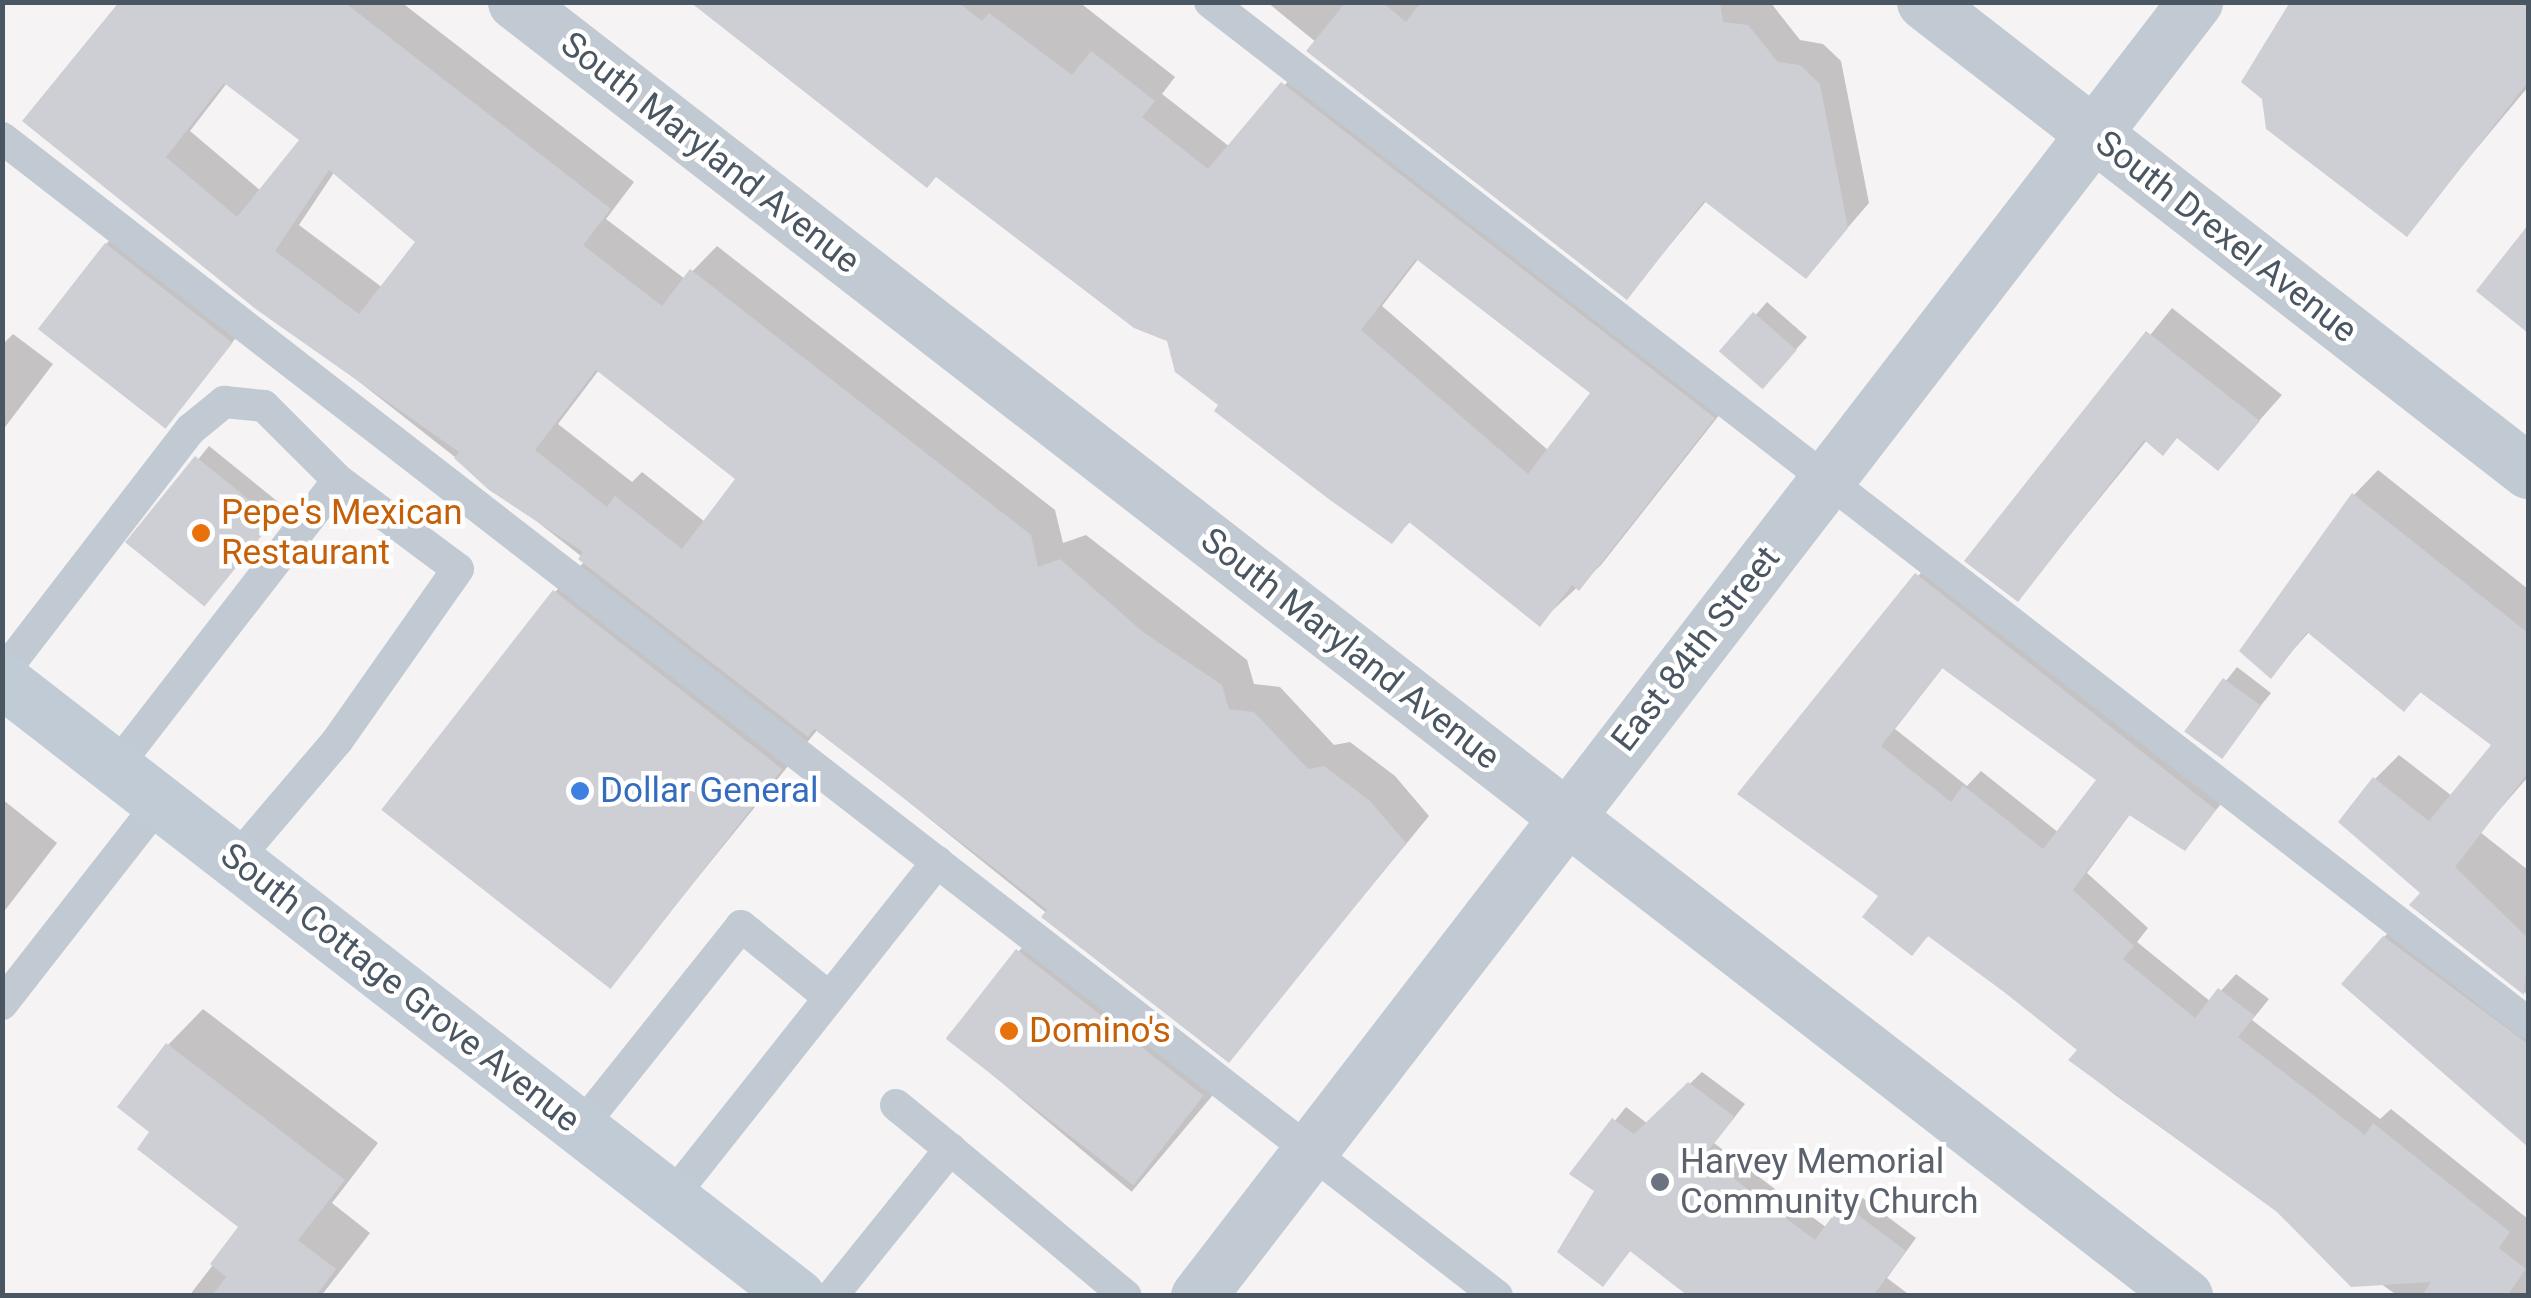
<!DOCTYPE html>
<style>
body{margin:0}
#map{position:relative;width:2531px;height:1298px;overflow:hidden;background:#f5f3f3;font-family:Roboto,sans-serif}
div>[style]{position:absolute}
.shadow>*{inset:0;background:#0003;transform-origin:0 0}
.building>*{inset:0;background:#cdcfd5;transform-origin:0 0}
.lane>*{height:32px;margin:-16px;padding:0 16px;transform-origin:16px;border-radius:16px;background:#c1cad2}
.street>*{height:55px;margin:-27.5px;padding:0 27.5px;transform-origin:27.5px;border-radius:27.5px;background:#c1cad2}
.secondary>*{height:55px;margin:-27.5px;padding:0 27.5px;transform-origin:27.5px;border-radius:27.5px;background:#c1cbd6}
.dots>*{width:28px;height:28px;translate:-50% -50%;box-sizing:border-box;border:5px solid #fff;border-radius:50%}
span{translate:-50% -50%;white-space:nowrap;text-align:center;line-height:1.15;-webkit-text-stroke:9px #fff;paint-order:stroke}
.street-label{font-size:35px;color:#4a5661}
.food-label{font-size:35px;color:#c56008}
.left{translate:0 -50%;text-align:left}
.shop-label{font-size:35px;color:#366cbe}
.worship-label{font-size:35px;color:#5b616d}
.frame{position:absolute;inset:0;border:5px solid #4a5661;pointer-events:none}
</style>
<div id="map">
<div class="shadow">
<i style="clip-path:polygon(evenodd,121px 2px,401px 2px,634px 182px,606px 219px,685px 279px,717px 246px,1055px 510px,1063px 543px,1086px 535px,1247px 660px,1254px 684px,1280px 687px,1334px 745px,1350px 742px,1395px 776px,1429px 816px,1229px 1060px,818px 729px,614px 981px,555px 592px,586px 560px,26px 120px,121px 2px,227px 83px,302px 139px,261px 191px,190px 131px,227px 83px,121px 2px,335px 171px,418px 241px,383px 288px,299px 225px,335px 171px,121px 2px,599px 370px,739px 479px,705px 522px,642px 472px,632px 482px,558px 424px,599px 370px)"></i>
<i style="clip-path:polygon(evenodd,692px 2px,1079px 2px,1175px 77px,1162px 94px,1230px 147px,1305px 62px,1735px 395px,1601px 565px,1539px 623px,1411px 521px,1391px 541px,1222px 404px,1169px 339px,692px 2px,1419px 258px,1594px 392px,1549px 451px,1382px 306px,1419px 258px)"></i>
<i style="clip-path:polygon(1267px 2px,1771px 3px,1800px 40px,1823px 44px,1841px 61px,1869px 203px,1806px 276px,1707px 200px,1627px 297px)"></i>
<i style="clip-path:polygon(2293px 2px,2528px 2px,2528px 87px,2406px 233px)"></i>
<i style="clip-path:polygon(118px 232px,243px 329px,166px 425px,106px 244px)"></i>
<i style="clip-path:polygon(1767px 302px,1807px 337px,1776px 372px,1724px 351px)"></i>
<i style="clip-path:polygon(2172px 308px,2282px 395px,2218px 467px,2179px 436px,2162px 453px,2147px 440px,2018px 599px,1968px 561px)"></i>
<i style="clip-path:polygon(13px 334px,53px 364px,2px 431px,2px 345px)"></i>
<i style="left:209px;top:446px;width:97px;height:125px;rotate:39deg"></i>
<i style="clip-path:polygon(2378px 470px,2528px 589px,2528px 777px,2480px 832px,2528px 870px,2528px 995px,2413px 905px,2423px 893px,2375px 779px,2399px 755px,2452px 796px,2494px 745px,2422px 691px,2404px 709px,2310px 631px,2270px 676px,2354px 495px)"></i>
<i style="clip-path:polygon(evenodd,1932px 559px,2230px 793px,2185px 848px,2131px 813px,2087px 873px,2148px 928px,2137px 942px,2211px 1002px,2236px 974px,2269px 999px,2252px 1020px,2380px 1119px,2391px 1109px,2528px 1219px,2528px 1296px,2398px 1296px,2115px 1095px,2072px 1060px,2080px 1049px,1930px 934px,1912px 953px,1882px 895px,1741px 793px,1932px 559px,1944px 666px,2099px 779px,2059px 833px,1981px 771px,1967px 786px,1895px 729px,1944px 666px)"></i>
<i style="clip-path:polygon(2237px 667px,2271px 693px,2230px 743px,2187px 730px)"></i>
<i style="clip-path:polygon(2px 799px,57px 843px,2px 914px)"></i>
<i style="clip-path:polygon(2409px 913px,2528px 1005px,2528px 1127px,2384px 937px)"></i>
<i style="left:1030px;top:938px;width:241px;height:129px;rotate:40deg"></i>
<i style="clip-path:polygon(203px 1009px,378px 1143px,332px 1203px,370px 1233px,321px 1296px,189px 1296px,242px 1227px,152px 1132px,168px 1045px)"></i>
<i style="clip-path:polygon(1702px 1072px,1745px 1104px,1714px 1143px,1827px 1228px,1856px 1193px,1916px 1238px,1887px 1278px,1911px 1296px,1692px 1296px,1631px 1250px,1603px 1284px,1597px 1190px,1573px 1173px,1626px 1107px,1648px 1124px)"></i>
</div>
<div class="building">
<i style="clip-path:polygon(evenodd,119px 2px,344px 2px,611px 209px,583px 245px,662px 306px,690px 269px,1031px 535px,1038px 567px,1060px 559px,1143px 632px,1222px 685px,1229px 709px,1254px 712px,1308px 769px,1324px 766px,1370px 801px,1406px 843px,1229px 1063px,1041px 917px,1047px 910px,993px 867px,814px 729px,808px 737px,578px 559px,583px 552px,489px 490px,454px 458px,459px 452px,257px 310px,22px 121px,119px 2px,224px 83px,299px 140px,237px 217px,166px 157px,224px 83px,119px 2px,329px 170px,415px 242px,359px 314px,275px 251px,329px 170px,119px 2px,596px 370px,735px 479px,682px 549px,615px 496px,607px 507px,535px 450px,596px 370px)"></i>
<i style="clip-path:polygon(evenodd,690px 2px,958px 2px,982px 21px,989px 13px,1072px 75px,1091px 51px,1155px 101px,1142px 117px,1208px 169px,1281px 82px,1715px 418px,1579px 591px,1572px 585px,1540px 627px,1409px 522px,1392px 544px,1330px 500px,1214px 411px,1218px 405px,1175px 372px,1167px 341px,1134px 328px,936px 177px,927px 188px,690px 2px,1416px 259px,1590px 393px,1528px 474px,1361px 330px,1416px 259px)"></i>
<i style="clip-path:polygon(1346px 2px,1382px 2px,1406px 22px,1421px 2px,1720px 2px,1723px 22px,1748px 25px,1778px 62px,1800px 65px,1820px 84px,1848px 228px,1806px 279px,1704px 201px,1627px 300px,1306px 51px)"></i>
<i style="clip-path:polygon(2290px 2px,2528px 2px,2528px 82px,2407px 237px,2266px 129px,2262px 99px,2241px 82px)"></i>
<i style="clip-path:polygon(2528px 225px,2528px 333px,2476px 291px)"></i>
<i style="left:105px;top:243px;width:162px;height:109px;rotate:38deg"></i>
<i style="left:1753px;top:312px;width:58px;height:52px;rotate:41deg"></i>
<i style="clip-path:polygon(2146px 331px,2260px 421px,2218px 471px,2177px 438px,2163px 456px,2144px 440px,2018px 602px,1964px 561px)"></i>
<i style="left:195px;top:456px;width:102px;height:111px;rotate:39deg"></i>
<i style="clip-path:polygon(2352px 493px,2528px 633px,2528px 773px,2455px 867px,2528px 938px,2524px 995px,2409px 905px,2420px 893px,2338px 822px,2373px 777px,2429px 821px,2491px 745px,2420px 692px,2404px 712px,2307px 632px,2271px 679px,2239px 651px)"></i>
<i style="clip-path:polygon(evenodd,1915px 573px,2216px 810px,2185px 851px,2129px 815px,2073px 890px,2134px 946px,2123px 959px,2195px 1018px,2218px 988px,2255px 1016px,2238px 1037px,2365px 1135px,2373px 1123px,2510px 1232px,2499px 1248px,2526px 1269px,2507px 1296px,2422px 1296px,2431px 1282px,2351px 1287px,2277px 1212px,2068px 1060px,2077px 1050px,2004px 992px,1928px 936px,1912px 956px,1862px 917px,1878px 896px,1737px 794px,1915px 573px,1942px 668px,2096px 780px,2043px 849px,1963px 785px,1951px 802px,1881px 746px,1942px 668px)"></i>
<i style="left:553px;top:590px;width:291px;height:279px;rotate:38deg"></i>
<i style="left:2223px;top:678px;width:47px;height:66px;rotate:36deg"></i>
<i style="clip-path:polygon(2383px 936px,2528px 1044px,2528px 1147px,2341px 984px)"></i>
<i style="left:1016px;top:949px;width:238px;height:114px;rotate:38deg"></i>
<i style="clip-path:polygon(166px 1043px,345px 1180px,298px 1240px,336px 1269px,316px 1296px,212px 1296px,226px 1277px,210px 1264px,238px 1227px,137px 1149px,149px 1132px,117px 1107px)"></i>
<i style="clip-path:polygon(1688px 1082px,1735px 1117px,1704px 1156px,1815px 1240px,1842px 1203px,1906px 1251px,1873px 1296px,1688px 1296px,1630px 1251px,1603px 1287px,1557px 1252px,1594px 1191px,1569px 1174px,1612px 1118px,1634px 1134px)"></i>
</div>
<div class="lane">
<i style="left:1210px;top:2px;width:1667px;rotate:37.76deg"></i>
<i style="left:2px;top:138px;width:1891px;rotate:37.76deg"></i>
<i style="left:2px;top:674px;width:309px;rotate:-52.4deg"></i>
<i style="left:191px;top:429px;width:43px;rotate:-39.3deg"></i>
<i style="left:224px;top:402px;width:40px;rotate:5.7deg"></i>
<i style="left:264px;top:406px;width:105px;rotate:45deg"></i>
<i style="left:115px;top:768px;width:364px;rotate:-52.2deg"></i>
<i style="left:338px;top:480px;width:149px;rotate:36.6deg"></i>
<i style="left:458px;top:569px;width:210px;rotate:125.1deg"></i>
<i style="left:337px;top:741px;width:157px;rotate:130.4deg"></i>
<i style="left:2px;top:1004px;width:256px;rotate:-52deg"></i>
<i style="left:896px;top:1105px;width:70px;rotate:39.2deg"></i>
<i style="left:580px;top:1128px;width:258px;rotate:-51.4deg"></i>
<i style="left:741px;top:926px;width:114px;rotate:39deg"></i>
<i style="left:671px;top:1198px;width:429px;rotate:-51.6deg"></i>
<i style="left:832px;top:1296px;width:189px;rotate:-51.2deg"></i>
<i style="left:950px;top:1149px;width:229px;rotate:39.9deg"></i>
</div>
<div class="street">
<i style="left:515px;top:2px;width:2113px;rotate:37.77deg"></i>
<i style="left:1924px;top:2px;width:765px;rotate:37.83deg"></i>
<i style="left:1198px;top:1296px;width:1634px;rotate:-52.39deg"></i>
</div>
<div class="secondary">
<i style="left:2px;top:680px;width:1006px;rotate:37.77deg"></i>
</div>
<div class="dots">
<i style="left:201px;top:533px;background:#e8710a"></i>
<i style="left:580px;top:791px;background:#3f7fe0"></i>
<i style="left:1009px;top:1031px;background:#e8710a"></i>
<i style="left:1660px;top:1182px;background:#6b7280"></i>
</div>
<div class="street-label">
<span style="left:710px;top:153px;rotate:38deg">South Maryland Avenue</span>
<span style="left:2226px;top:237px;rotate:38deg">South Drexel Avenue</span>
<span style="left:1350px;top:649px;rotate:38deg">South Maryland Avenue</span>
<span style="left:1696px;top:649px;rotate:-52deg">East 84th Street</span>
<span style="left:400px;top:988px;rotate:38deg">South Cottage Grove Avenue</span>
</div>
<div class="food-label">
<span class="left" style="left:221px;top:533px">Pepe's Mexican<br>Restaurant</span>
<span class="left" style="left:1029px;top:1031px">Domino's</span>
</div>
<div class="shop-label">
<span class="left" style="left:600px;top:791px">Dollar General</span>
</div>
<div class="worship-label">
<span class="left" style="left:1680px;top:1182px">Harvey Memorial<br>Community Church</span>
</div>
<div class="frame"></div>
</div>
